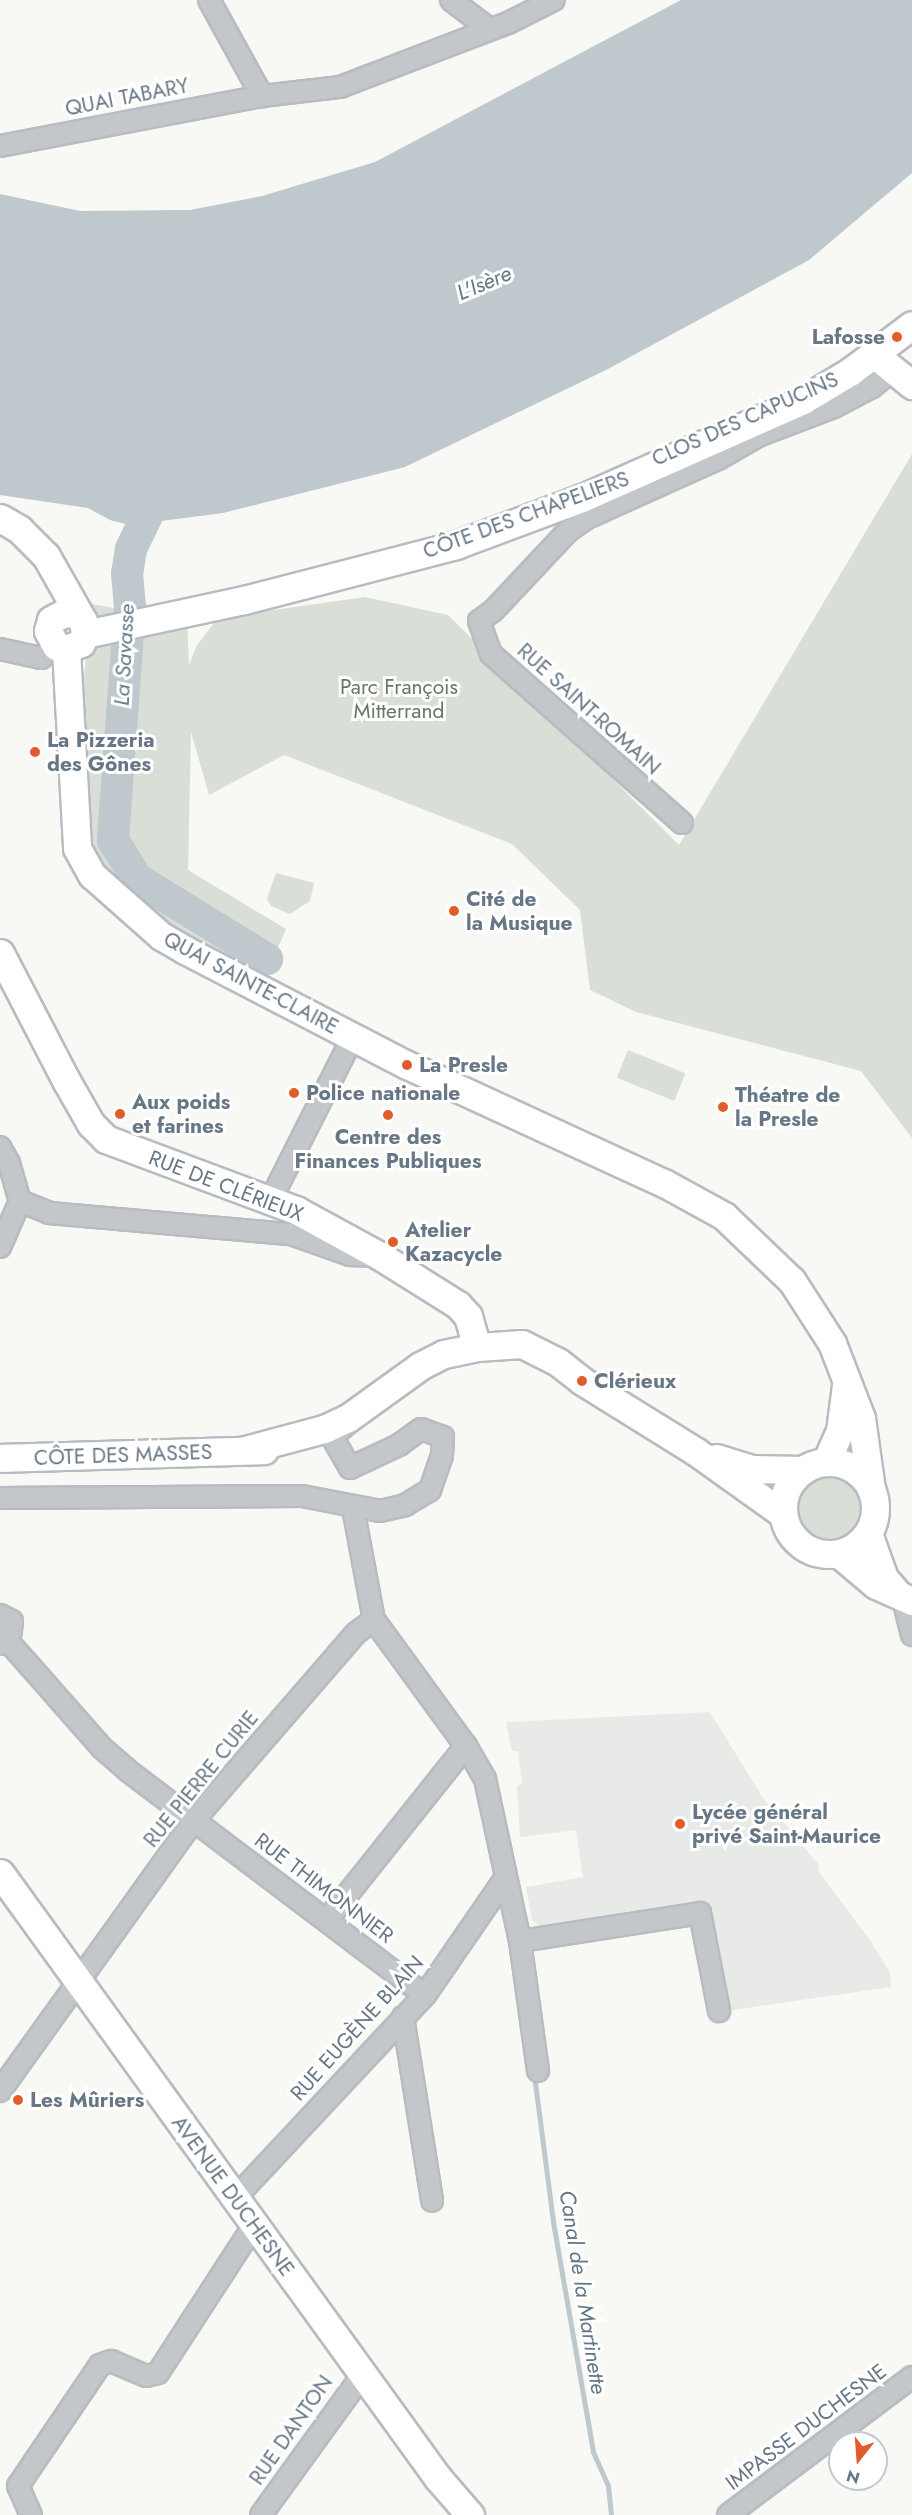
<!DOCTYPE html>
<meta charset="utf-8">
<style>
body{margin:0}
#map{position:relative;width:912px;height:2515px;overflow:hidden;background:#f8f8f5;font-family:Jost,sans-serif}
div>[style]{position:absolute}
.built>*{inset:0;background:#e8eae8}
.green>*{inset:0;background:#d9dfd6;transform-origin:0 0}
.round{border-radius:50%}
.water>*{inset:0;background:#bec8cd}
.stream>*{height:5px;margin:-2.5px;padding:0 2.5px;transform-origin:2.5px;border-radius:2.5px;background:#bec8cd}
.river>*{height:32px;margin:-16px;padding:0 16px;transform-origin:16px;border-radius:16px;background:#bec8cd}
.roads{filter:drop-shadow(2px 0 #b8bcc1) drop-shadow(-2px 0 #b8bcc1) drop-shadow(0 2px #b8bcc1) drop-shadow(0 -2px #b8bcc1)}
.street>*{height:20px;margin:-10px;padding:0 10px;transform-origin:10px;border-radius:10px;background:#c3c7ca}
.secondary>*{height:27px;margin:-13.5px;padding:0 13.5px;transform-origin:13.5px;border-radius:13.5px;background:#fff}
.secondary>.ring{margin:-13.5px;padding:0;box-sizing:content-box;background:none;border:27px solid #fff;border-radius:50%}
.dots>*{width:16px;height:16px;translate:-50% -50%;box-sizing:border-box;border:3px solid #fff;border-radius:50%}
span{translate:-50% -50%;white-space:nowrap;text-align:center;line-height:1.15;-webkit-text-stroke:6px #fff;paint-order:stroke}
.street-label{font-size:21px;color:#677786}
.poi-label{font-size:21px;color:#677786;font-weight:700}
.right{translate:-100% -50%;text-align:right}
.left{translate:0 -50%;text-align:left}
.park-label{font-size:21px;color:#667862}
.water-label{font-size:22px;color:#637882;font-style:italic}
.north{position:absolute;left:828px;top:2431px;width:60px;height:60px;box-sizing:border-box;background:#fff;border:2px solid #c2c9cf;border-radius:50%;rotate:197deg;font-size:16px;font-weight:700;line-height:24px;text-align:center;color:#677786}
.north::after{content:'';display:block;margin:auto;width:21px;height:27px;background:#e25c2b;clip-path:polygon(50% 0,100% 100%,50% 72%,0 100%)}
</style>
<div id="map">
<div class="built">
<i style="clip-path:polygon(710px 1712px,763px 1798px,819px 1865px,818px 1871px,870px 1940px,890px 1973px,891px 1987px,726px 2011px,704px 1905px,544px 1929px,532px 1920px,526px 1887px,583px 1877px,576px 1830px,520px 1837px,517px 1786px,522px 1784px,518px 1751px,512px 1751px,506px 1722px)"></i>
</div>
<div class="green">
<i style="clip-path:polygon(912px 454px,912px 1138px,861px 1071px,636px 1012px,590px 990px,580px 910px,512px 844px,284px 755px,209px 795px,191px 732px,188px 870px,286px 929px,266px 975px,191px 941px,121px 888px,100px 862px,86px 835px,79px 731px,91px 604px,187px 620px,189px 665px,197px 645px,218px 618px,365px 597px,448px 615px,679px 845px)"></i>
<i style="clip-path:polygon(276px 873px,314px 883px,310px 901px,290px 914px,271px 906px,267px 899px)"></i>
<i style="left:628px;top:1050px;width:62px;height:30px;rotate:22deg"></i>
<i class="round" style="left:794px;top:1475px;width:66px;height:66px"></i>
</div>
<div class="water">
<i style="clip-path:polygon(681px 0,912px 0,912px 173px,809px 260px,606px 370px,405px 467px,223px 513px,161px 521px,141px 528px,110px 520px,88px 508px,0 495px,0 194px,80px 211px,190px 210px,262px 196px,375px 162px)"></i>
</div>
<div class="stream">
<i style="left:534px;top:2075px;width:148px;rotate:82.6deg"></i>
<i style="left:553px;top:2222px;width:233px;rotate:80.1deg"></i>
<i style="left:593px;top:2452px;width:37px;rotate:66deg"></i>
<i style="left:608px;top:2486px;width:29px;rotate:84deg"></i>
</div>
<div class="river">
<i style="left:159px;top:491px;width:64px;rotate:115.8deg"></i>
<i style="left:131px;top:549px;width:24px;rotate:99deg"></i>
<i style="left:127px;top:573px;width:34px;rotate:85deg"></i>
<i style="left:130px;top:607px;width:234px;rotate:94.2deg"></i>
<i style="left:113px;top:840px;width:46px;rotate:58.4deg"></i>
<i style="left:137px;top:879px;width:153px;rotate:31.6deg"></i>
</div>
<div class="roads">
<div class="street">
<i style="left:209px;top:0;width:110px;rotate:61.1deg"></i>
<i style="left:451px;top:0;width:46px;rotate:37.1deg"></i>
<i style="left:0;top:146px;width:267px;rotate:-10.8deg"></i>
<i style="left:262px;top:96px;width:79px;rotate:-6.6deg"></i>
<i style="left:340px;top:87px;width:180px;rotate:-20.9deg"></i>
<i style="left:508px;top:23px;width:51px;rotate:-26.6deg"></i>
<i style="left:0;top:649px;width:42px;rotate:12.4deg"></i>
<i style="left:41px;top:658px;width:19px;rotate:-39deg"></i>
<i style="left:682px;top:823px;width:255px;rotate:-138.5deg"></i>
<i style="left:491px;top:654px;width:35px;rotate:-110deg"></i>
<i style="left:479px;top:621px;width:17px;rotate:-36deg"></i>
<i style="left:493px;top:611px;width:110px;rotate:-46.8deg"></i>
<i style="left:568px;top:531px;width:21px;rotate:-35deg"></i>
<i style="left:585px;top:519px;width:146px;rotate:-24.3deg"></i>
<i style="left:718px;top:459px;width:46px;rotate:-29.9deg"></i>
<i style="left:758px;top:436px;width:81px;rotate:-20.9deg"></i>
<i style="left:834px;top:407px;width:43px;rotate:-27.8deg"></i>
<i style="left:872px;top:387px;width:26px;rotate:-40deg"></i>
<i style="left:0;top:1147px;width:18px;rotate:61deg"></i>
<i style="left:9px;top:1163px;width:40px;rotate:74deg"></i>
<i style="left:20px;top:1201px;width:31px;rotate:22deg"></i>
<i style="left:49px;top:1213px;width:243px;rotate:5deg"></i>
<i style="left:291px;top:1234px;width:63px;rotate:19.6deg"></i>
<i style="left:350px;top:1255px;width:23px;rotate:2deg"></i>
<i style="left:270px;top:1201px;width:184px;rotate:-63.2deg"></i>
<i style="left:0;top:1247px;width:50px;rotate:-66.5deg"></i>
<i style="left:0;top:1498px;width:302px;rotate:-0.4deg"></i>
<i style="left:302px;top:1496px;width:79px;rotate:10.9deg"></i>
<i style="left:380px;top:1511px;width:26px;rotate:-13deg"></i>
<i style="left:405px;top:1505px;width:29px;rotate:-31deg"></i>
<i style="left:430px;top:1490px;width:36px;rotate:-71deg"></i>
<i style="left:442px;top:1456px;width:19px;rotate:-87deg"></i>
<i style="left:443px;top:1437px;width:23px;rotate:-160deg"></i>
<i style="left:421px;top:1429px;width:27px;rotate:144deg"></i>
<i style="left:399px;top:1445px;width:54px;rotate:154.9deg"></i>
<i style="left:350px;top:1468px;width:36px;rotate:-120deg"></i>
<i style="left:332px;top:1437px;width:23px;rotate:-41deg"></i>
<i style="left:353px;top:1508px;width:114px;rotate:79.4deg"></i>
<i style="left:374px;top:1620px;width:156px;rotate:53.9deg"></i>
<i style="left:466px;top:1746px;width:38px;rotate:60deg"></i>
<i style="left:485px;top:1779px;width:166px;rotate:77.8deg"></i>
<i style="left:520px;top:1941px;width:182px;rotate:-8.8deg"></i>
<i style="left:700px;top:1913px;width:100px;rotate:79deg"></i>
<i style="left:903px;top:1599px;width:37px;rotate:76deg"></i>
<i style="left:0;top:1615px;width:13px;rotate:27deg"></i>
<i style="left:12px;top:1621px;width:10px;rotate:96deg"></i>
<i style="left:11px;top:1631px;width:17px;rotate:130deg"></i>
<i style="left:6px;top:1639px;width:145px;rotate:48.6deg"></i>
<i style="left:102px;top:1748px;width:33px;rotate:41deg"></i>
<i style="left:127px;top:1770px;width:373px;rotate:37.1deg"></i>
<i style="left:327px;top:1920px;width:223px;rotate:-51.4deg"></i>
<i style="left:520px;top:1941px;width:131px;rotate:82.1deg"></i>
<i style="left:403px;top:2017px;width:186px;rotate:81deg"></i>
<i style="left:0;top:2091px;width:335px;rotate:-54.4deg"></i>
<i style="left:195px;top:1819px;width:246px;rotate:-49.1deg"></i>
<i style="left:356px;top:1633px;width:22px;rotate:-36deg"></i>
<i style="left:235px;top:2198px;width:278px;rotate:-46.9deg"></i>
<i style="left:425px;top:1995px;width:140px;rotate:-55.5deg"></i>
<i style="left:31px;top:2515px;width:32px;rotate:-114deg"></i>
<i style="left:18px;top:2486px;width:146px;rotate:-55.9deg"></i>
<i style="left:100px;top:2365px;width:12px;rotate:-20deg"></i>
<i style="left:111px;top:2361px;width:38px;rotate:23deg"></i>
<i style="left:146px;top:2376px;width:12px;rotate:-14deg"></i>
<i style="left:158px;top:2373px;width:176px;rotate:-57deg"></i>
<i style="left:261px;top:2515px;width:174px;rotate:-54.1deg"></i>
<i style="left:728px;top:2515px;width:230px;rotate:-36.9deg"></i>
</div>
<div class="secondary">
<i style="left:875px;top:355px;width:48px;rotate:39deg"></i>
<i style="left:0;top:518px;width:22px;rotate:30deg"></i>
<i style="left:19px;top:529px;width:38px;rotate:45deg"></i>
<i style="left:46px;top:556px;width:75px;rotate:60.4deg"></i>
<i style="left:83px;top:621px;width:13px;rotate:81deg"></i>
<i style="left:85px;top:634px;width:10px;rotate:114deg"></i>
<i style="left:81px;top:643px;width:16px;rotate:158deg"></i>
<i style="left:66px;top:649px;width:10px;rotate:-163deg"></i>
<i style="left:56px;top:646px;width:17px;rotate:-118deg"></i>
<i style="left:48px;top:631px;width:11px;rotate:-75deg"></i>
<i style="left:51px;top:620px;width:17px;rotate:-28deg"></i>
<i style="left:66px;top:612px;width:14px;rotate:17deg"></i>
<i style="left:85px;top:634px;width:163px;rotate:-12.1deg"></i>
<i style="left:244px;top:600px;width:219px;rotate:-14.5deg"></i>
<i style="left:456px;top:545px;width:134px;rotate:-20.5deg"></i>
<i style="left:582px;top:498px;width:242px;rotate:-23.9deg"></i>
<i style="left:803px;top:400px;width:56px;rotate:-31.1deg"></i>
<i style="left:851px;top:371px;width:76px;rotate:-37deg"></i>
<i style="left:66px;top:649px;width:199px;rotate:86.8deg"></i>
<i style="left:77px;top:848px;width:31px;rotate:61deg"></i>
<i style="left:92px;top:875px;width:92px;rotate:41.5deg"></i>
<i style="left:161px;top:936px;width:28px;rotate:30deg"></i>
<i style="left:185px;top:950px;width:250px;rotate:27.4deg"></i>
<i style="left:407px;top:1065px;width:283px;rotate:24.7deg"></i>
<i style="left:664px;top:1183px;width:68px;rotate:28.8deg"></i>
<i style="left:724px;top:1216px;width:94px;rotate:43.7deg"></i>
<i style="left:792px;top:1281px;width:74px;rotate:57.2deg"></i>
<i style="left:832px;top:1343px;width:80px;rotate:68.9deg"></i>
<i style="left:861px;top:1418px;width:72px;rotate:82deg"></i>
<i style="left:0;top:953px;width:145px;rotate:62.6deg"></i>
<i style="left:67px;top:1082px;width:48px;rotate:60.3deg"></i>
<i style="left:91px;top:1124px;width:21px;rotate:45deg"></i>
<i style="left:106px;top:1139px;width:203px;rotate:20.5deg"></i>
<i style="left:296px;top:1210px;width:96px;rotate:28.7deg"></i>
<i style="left:380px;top:1256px;width:92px;rotate:32.1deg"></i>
<i style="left:458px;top:1305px;width:15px;rotate:48deg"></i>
<i style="left:468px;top:1316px;width:32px;rotate:74deg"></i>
<i style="left:245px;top:1450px;width:82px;rotate:-14.9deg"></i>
<i style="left:324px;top:1429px;width:26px;rotate:-25deg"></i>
<i style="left:348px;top:1418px;width:89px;rotate:-35.8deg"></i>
<i style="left:420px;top:1366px;width:27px;rotate:-27deg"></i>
<i style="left:444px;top:1354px;width:34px;rotate:-12deg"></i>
<i style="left:477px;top:1347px;width:45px;rotate:-3.8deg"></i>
<i style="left:522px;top:1344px;width:40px;rotate:26.6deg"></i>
<i style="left:558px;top:1362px;width:31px;rotate:38deg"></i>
<i style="left:582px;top:1381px;width:133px;rotate:31.8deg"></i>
<i style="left:695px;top:1451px;width:108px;rotate:35.6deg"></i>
<i style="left:0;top:1458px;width:264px;rotate:-1.7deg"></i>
<i style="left:716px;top:1458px;width:38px;rotate:17deg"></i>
<i style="left:752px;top:1469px;width:51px;rotate:1.1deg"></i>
<i style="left:826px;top:1462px;width:34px;rotate:-66deg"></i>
<i style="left:840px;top:1431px;width:46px;rotate:-82.6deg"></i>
<i class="ring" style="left:783px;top:1462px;width:65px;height:65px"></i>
<i style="left:868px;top:1533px;width:48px;rotate:70.4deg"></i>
<i style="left:884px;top:1578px;width:21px;rotate:49deg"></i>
<i style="left:839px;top:1554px;width:48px;rotate:40deg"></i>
<i style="left:876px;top:1585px;width:39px;rotate:24deg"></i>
<i style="left:0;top:1873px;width:747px;rotate:54.1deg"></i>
<i style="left:438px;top:2478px;width:49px;rotate:49.1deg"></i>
</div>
</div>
<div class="dots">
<i style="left:897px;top:337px;background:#e25c2b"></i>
<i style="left:35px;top:752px;background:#e25c2b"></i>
<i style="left:454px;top:911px;background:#e25c2b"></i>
<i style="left:407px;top:1065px;background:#e25c2b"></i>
<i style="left:294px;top:1093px;background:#e25c2b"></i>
<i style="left:723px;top:1107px;background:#e25c2b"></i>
<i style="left:120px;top:1114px;background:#e25c2b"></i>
<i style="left:388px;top:1115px;background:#e25c2b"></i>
<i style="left:393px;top:1242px;background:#e25c2b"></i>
<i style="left:582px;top:1381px;background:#e25c2b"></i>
<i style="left:680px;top:1824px;background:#e25c2b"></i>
<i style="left:18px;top:2100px;background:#e25c2b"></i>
</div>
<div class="street-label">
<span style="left:127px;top:97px;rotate:-11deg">QUAI TABARY</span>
<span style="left:745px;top:419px;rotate:-24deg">CLOS DES CAPUCINS</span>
<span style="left:526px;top:515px;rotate:-20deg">CÔTE DES CHAPELIERS</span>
<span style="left:589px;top:709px;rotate:42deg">RUE SAINT-ROMAIN</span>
<span style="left:251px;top:983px;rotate:28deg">QUAI SAINTE-CLAIRE</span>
<span style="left:226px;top:1186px;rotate:21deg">RUE DE CLÉRIEUX</span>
<span style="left:123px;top:1455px;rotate:-2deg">CÔTE DES MASSES</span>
<span style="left:201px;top:1779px;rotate:-51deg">RUE PIERRE CURIE</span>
<span style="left:324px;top:1888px;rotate:37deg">RUE THIMONNIER</span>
<span style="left:357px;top:2028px;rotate:-48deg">RUE EUGÈNE BLAIN</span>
<span style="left:233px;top:2196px;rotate:54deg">AVENUE DUCHESNE</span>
<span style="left:806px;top:2427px;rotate:-37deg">IMPASSE DUCHESNE</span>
<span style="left:291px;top:2430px;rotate:-55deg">RUE DANTON</span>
</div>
<div class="poi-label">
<span class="right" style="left:885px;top:337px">Lafosse</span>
<span class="left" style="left:47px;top:752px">La Pizzeria<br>des Gônes</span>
<span class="left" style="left:466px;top:911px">Cité de<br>la Musique</span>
<span class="left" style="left:419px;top:1065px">La Presle</span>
<span class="left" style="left:306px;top:1093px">Police nationale</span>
<span class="left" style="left:735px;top:1107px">Théatre de<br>la Presle</span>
<span class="left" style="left:132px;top:1114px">Aux poids<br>et farines</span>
<span style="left:388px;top:1149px">Centre des<br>Finances Publiques</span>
<span class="left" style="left:405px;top:1242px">Atelier<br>Kazacycle</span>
<span class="left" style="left:594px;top:1381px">Clérieux</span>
<span class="left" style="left:692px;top:1824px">Lycée général<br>privé Saint-Maurice</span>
<span class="left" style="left:30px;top:2100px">Les Mûriers</span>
</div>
<div class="park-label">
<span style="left:399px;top:699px">Parc François<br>Mitterrand</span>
</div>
<div class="water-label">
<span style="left:484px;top:283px;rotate:-23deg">L'Isère</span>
<span style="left:124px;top:655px;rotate:-87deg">La Savasse</span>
<span style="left:583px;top:2292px;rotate:81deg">Canal de la Martinette</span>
</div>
<div class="north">N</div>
</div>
